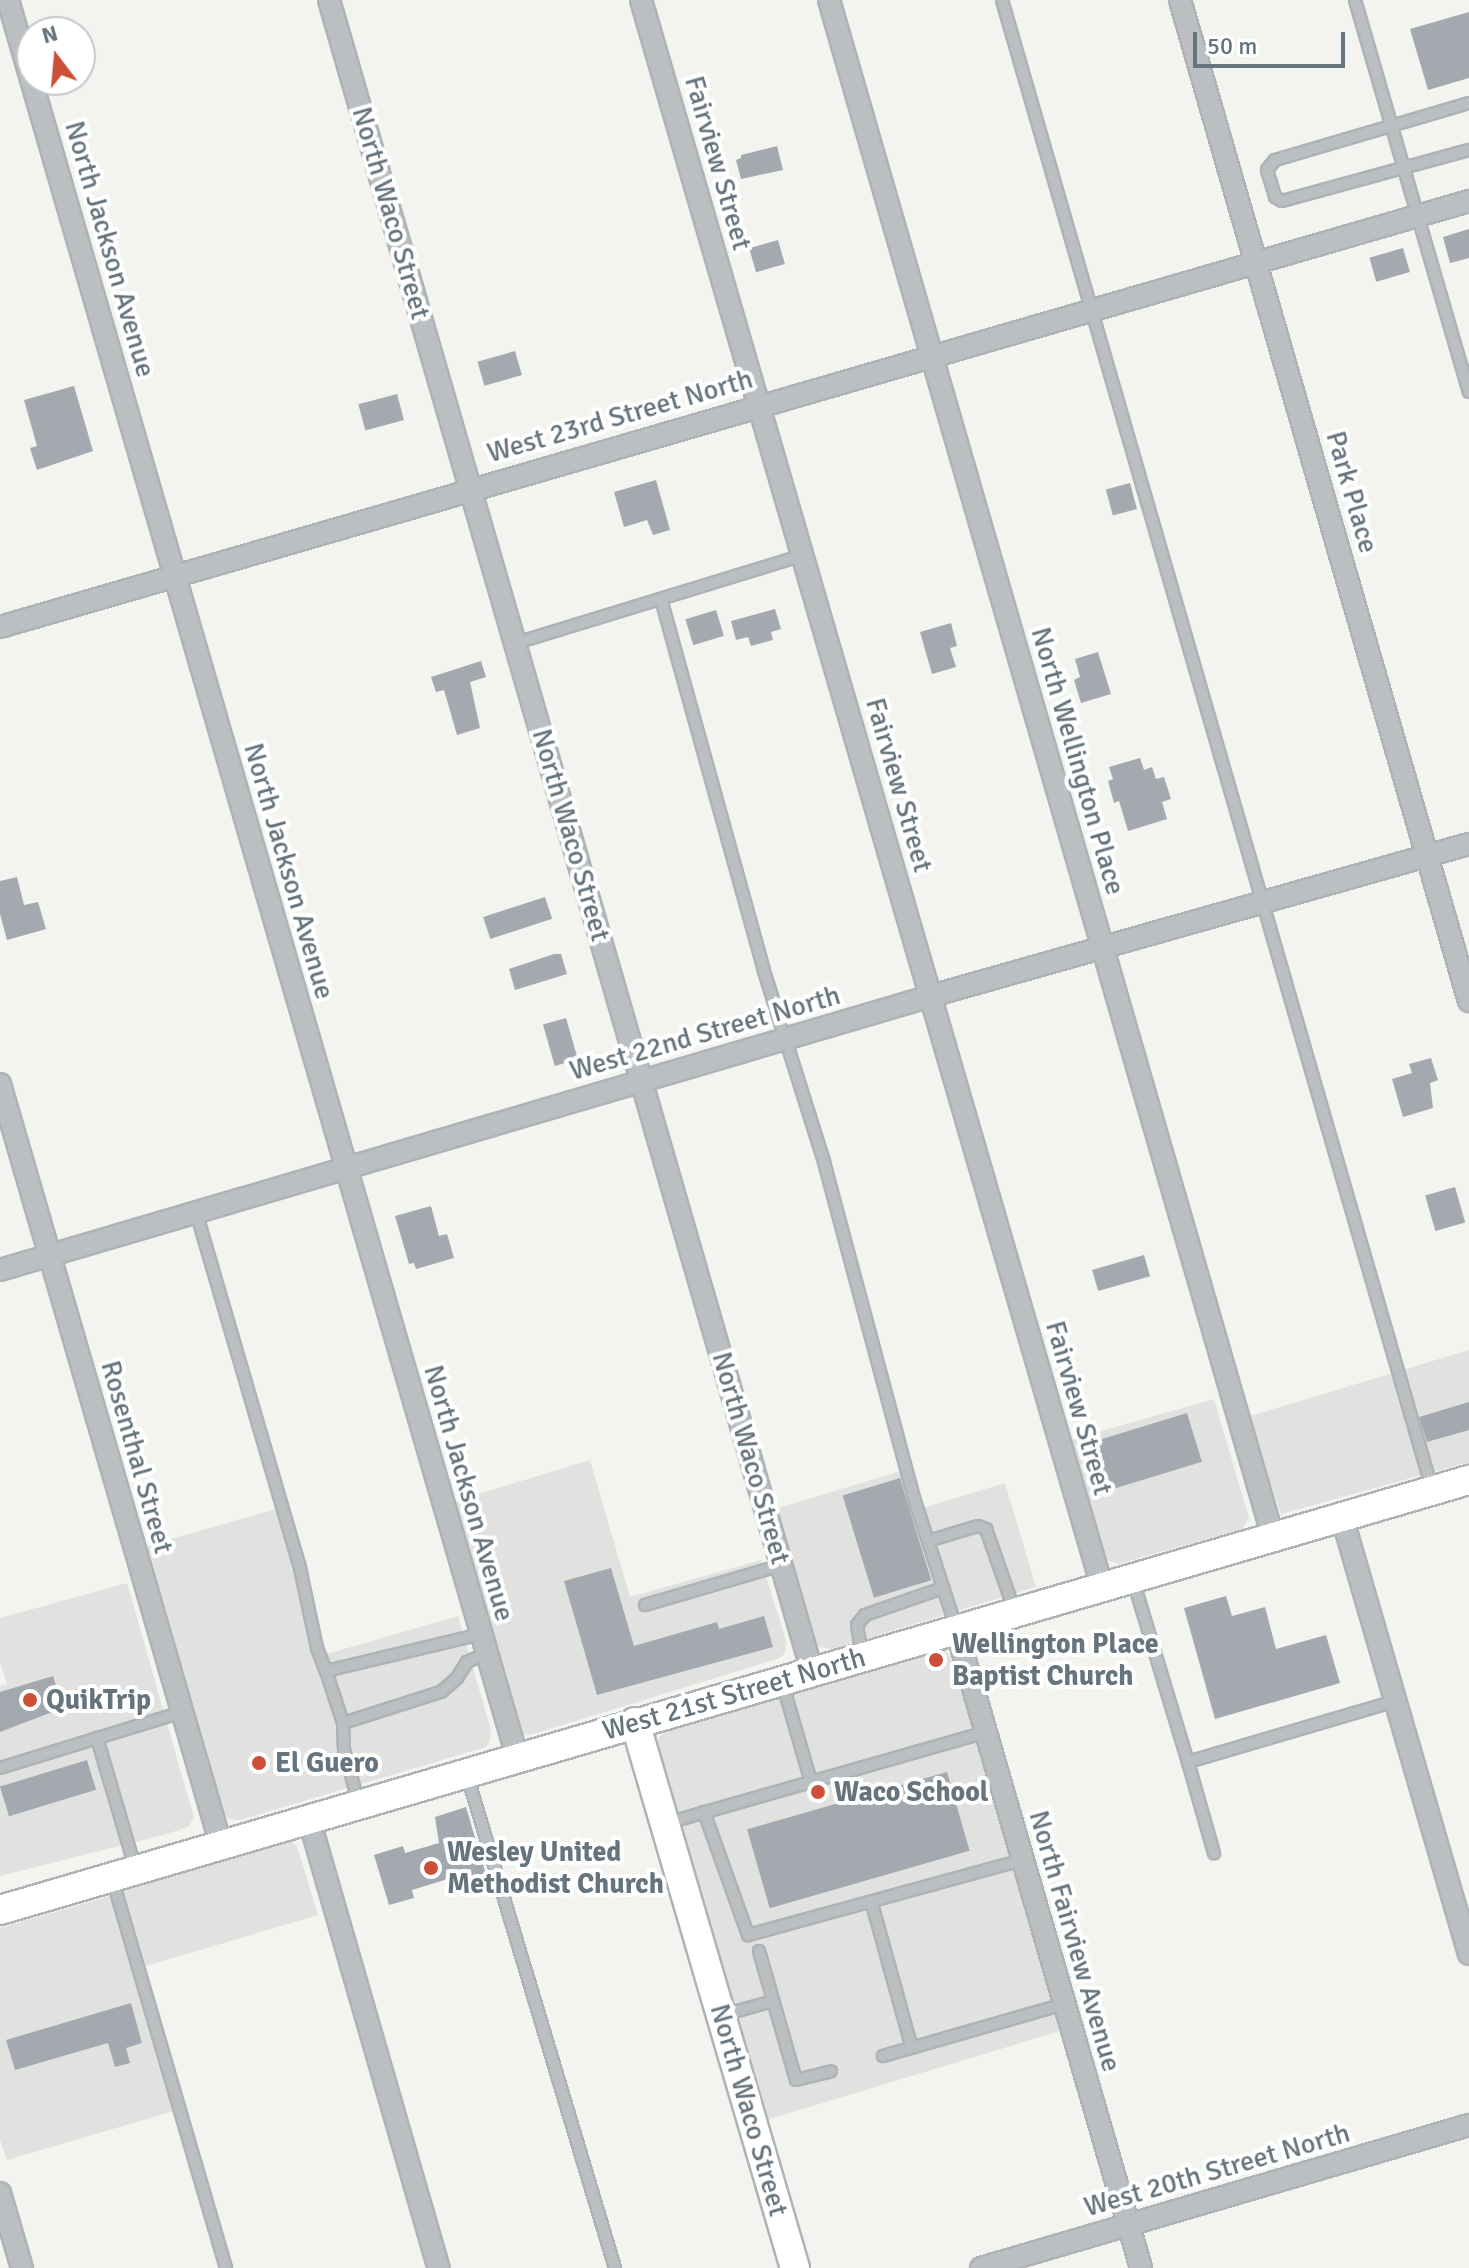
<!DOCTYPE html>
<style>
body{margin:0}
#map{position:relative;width:1469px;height:2268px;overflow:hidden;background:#f3f3f0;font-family:Signika,sans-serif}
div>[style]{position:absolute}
.built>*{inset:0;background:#e1e2e0}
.building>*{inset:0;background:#a3a9ae;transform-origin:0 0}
.roads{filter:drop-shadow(2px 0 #aeb3b6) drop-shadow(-2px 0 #aeb3b6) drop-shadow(0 2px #aeb3b6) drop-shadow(0 -2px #aeb3b6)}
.lane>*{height:10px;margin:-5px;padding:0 5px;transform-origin:5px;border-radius:5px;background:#bbbfc1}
.street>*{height:20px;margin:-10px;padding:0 10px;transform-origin:10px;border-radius:10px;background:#bbbfc1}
.secondary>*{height:28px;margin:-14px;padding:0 14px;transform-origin:14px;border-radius:14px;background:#fff}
.dots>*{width:22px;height:22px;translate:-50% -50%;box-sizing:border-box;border:4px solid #fff;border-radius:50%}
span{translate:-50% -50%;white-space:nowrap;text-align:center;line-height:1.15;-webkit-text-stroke:8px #fff;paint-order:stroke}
.street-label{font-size:28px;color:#66747d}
.poi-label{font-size:28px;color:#66747d;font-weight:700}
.left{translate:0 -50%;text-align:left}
.north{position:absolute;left:16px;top:16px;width:80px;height:80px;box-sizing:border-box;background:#fff;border:2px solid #c2c7cb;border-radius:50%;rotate:344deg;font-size:22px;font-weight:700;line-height:32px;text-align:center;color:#66747d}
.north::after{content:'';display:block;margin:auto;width:28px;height:36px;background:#cc4f37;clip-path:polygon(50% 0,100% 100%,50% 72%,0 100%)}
.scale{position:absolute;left:1193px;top:32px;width:152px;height:36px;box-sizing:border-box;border:4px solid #66747d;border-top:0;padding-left:10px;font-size:24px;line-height:28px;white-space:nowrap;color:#66747d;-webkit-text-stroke:6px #fff;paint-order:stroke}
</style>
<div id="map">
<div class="built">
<i style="clip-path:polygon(1469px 1350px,1469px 1462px,1281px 1514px,1247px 1417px)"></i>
<i style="clip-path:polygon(1214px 1399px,1249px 1518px,1242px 1529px,1118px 1564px,1109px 1561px,1103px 1557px,1070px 1440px)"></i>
<i style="clip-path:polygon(590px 1460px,630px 1597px,761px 1560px,786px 1641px,785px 1653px,780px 1658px,530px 1735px,521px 1734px,516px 1728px,449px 1503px)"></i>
<i style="clip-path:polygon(911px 1468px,923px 1508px,1005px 1483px,1036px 1587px,832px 1649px,819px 1647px,812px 1640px,772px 1510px)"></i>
<i style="clip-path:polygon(283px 1507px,327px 1654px,458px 1616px,491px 1730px,490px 1740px,486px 1747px,240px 1820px,229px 1819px,222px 1814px,143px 1547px)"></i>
<i style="clip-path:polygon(127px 1583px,194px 1818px,188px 1827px,163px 1835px,0 1876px,0 1686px,7px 1684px,0 1662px,0 1618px)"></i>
<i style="clip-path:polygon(946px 1650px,954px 1663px,1060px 2031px,763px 2121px,655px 1751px,659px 1737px,672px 1727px,928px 1651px)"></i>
<i style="clip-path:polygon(289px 1841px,297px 1846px,318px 1915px,146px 1966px,124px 1891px)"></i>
<i style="clip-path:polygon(110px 1896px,174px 2111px,7px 2160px,0 2140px,0 1928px)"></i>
</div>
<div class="building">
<i style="clip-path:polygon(1469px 12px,1469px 78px,1428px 90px,1410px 29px)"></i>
<i style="clip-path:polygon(777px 146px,783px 170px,741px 179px,736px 160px,741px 158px,741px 155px)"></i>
<i style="clip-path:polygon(1469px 229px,1469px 258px,1450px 263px,1443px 237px)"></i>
<i style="left:778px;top:240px;width:25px;height:30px;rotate:74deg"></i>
<i style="left:1403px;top:248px;width:25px;height:35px;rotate:74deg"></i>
<i style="left:515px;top:351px;width:25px;height:39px;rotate:74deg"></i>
<i style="clip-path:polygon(74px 386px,93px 451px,37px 470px,30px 448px,37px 446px,24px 400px)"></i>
<i style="left:397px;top:394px;width:27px;height:40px;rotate:75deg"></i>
<i style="clip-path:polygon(656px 480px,670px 530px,653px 535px,647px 520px,624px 527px,614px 492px)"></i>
<i style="left:1130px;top:483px;width:27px;height:25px;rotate:75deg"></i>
<i style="clip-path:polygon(775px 609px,781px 629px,771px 632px,773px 640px,751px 646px,748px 637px,736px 640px,731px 621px)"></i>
<i style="left:716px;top:610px;width:27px;height:32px;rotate:73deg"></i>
<i style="clip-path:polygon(951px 623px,957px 646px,950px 648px,956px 667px,932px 674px,920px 632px)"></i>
<i style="clip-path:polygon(1098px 652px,1111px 694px,1081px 703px,1074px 680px,1080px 677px,1075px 659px)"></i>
<i style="clip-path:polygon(481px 661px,486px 677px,470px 682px,480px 728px,457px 735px,444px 690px,436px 692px,431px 677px)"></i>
<i style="clip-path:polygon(1140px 758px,1144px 770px,1152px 767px,1156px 779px,1164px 777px,1171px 799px,1162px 802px,1167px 819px,1128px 831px,1119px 801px,1114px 803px,1108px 781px,1113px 779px,1109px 767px)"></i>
<i style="clip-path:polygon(17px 877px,24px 905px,38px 902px,46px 929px,7px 940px,0 914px,0 881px)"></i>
<i style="left:545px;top:897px;width:23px;height:65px;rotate:72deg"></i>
<i style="clip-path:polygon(554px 954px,561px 954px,567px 974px,515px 990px,509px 969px)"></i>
<i style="left:566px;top:1018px;width:43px;height:24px;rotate:74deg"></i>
<i style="clip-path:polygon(1431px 1058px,1438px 1080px,1430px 1083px,1433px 1108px,1403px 1117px,1392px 1079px,1412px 1073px,1409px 1064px)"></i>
<i style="left:1455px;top:1187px;width:37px;height:31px;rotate:74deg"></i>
<i style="clip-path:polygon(431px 1206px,439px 1236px,447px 1234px,454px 1258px,416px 1269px,414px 1263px,409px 1264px,395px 1216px)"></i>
<i style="left:1144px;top:1255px;width:22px;height:54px;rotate:74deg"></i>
<i style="clip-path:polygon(1469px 1402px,1469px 1430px,1427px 1442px,1419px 1417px)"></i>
<i style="left:1187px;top:1413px;width:51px;height:99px;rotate:73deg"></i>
<i style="left:900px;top:1478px;width:107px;height:60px;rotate:73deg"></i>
<i style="clip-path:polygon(611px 1568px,634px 1646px,717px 1622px,719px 1629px,764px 1616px,773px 1647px,597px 1695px,564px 1581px)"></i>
<i style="clip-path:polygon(1226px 1596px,1232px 1616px,1265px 1607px,1276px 1649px,1326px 1635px,1340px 1683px,1215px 1719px,1184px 1608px)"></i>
<i style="clip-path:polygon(53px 1676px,63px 1708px,0 1732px,0 1692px)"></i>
<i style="left:87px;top:1760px;width:31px;height:91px;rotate:73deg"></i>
<i style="left:947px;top:1772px;width:82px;height:208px;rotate:74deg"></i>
<i style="clip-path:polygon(466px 1807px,487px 1878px,454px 1888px,451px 1878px,412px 1890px,414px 1898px,389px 1905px,374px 1855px,403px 1846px,405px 1853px,439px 1843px,435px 1817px)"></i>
<i style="clip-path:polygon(131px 2003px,142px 2043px,126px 2048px,130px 2063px,115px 2067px,108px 2043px,15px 2070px,6px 2040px)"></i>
</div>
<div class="roads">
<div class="lane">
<i style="left:1002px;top:0;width:1550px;rotate:73.89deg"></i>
<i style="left:1355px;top:0;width:408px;rotate:73.8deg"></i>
<i style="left:1469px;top:103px;width:202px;rotate:163.6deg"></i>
<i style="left:1275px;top:160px;width:13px;rotate:129deg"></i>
<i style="left:1267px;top:170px;width:28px;rotate:73deg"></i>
<i style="left:1275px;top:197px;width:8px;rotate:30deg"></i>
<i style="left:1282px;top:201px;width:194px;rotate:-15.3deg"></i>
<i style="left:661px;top:599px;width:383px;rotate:74.5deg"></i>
<i style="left:763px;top:968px;width:203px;rotate:72.5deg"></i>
<i style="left:824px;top:1162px;width:348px;rotate:75deg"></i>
<i style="left:914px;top:1498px;width:136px;rotate:72deg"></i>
<i style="left:516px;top:643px;width:300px;rotate:-17deg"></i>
<i style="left:196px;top:1212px;width:371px;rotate:73.7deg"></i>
<i style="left:300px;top:1568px;width:82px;rotate:78deg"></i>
<i style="left:317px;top:1648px;width:25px;rotate:69deg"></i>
<i style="left:928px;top:1541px;width:52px;rotate:-16.7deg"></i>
<i style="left:978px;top:1526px;width:9px;rotate:21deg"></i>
<i style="left:986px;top:1529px;width:88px;rotate:70.7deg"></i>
<i style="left:1133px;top:1580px;width:190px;rotate:73.2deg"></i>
<i style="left:1188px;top:1762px;width:216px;rotate:-16.4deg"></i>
<i style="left:645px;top:1605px;width:143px;rotate:-16.3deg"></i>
<i style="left:862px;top:1654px;width:29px;rotate:-100deg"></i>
<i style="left:857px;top:1625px;width:13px;rotate:-51deg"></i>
<i style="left:865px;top:1615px;width:83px;rotate:-19.1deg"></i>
<i style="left:782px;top:1682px;width:104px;rotate:73.8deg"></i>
<i style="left:343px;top:1723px;width:103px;rotate:-17.6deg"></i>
<i style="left:441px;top:1692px;width:21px;rotate:-41deg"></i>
<i style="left:457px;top:1678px;width:19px;rotate:-58deg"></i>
<i style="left:467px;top:1662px;width:22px;rotate:-24deg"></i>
<i style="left:97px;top:1738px;width:134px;rotate:73.6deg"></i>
<i style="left:1188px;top:1762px;width:95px;rotate:74.1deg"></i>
<i style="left:0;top:1768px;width:190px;rotate:-17.1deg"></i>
<i style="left:467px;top:1775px;width:515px;rotate:73.29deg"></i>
<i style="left:359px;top:1804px;width:56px;rotate:-105.5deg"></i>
<i style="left:344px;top:1750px;width:27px;rotate:-92deg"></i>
<i style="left:343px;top:1723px;width:55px;rotate:-108.1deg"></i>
<i style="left:326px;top:1671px;width:159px;rotate:-13.4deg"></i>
<i style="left:704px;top:1812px;width:131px;rotate:70.3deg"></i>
<i style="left:748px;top:1935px;width:285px;rotate:-15.3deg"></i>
<i style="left:667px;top:1823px;width:332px;rotate:-15.9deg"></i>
<i style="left:112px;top:1878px;width:406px;rotate:73.7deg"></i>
<i style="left:872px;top:1904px;width:149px;rotate:74.5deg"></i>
<i style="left:759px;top:1951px;width:134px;rotate:74deg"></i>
<i style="left:796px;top:2080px;width:36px;rotate:-14deg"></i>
<i style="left:723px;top:2015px;width:52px;rotate:-15.6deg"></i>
<i style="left:883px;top:2056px;width:188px;rotate:-16deg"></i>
</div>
<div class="street">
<i style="left:8px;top:0;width:1829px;rotate:73.84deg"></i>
<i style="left:329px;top:0;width:1739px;rotate:73.88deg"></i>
<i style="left:641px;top:0;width:1653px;rotate:73.8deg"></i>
<i style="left:829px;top:0;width:1600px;rotate:73.89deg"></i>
<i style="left:1180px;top:0;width:1042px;rotate:73.9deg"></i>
<i style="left:0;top:627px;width:1530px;rotate:-16.17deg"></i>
<i style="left:0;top:1084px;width:792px;rotate:73.81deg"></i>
<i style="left:0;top:1270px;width:970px;rotate:-16.4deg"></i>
<i style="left:931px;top:996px;width:559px;rotate:-15.78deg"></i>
<i style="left:1342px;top:1517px;width:455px;rotate:73.8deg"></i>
<i style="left:956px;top:1629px;width:665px;rotate:73.85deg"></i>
<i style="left:309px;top:1819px;width:467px;rotate:73.9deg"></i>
<i style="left:0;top:2193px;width:78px;rotate:73.7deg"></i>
<i style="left:981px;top:2268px;width:509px;rotate:-16.33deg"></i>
</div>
<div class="secondary">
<i style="left:635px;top:1722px;width:569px;rotate:73.67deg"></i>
<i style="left:0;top:1910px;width:1531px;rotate:-16.32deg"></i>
</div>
</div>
<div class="dots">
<i style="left:936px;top:1660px;background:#cc4f37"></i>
<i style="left:30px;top:1700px;background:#cc4f37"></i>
<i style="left:259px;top:1763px;background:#cc4f37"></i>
<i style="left:818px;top:1792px;background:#cc4f37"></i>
<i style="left:431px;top:1868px;background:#cc4f37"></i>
</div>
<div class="street-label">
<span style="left:718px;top:163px;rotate:74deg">Fairview Street</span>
<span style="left:391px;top:213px;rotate:74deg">North Waco Street</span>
<span style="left:110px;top:249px;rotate:74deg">North Jackson Avenue</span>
<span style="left:620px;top:416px;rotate:-16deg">West 23rd Street North</span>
<span style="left:1352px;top:492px;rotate:74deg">Park Place</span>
<span style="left:1078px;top:761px;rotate:74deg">North Wellington Place</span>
<span style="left:899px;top:785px;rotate:74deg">Fairview Street</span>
<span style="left:571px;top:835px;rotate:74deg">North Waco Street</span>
<span style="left:289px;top:871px;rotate:74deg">North Jackson Avenue</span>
<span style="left:705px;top:1033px;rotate:-16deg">West 22nd Street North</span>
<span style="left:1079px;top:1408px;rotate:74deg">Fairview Street</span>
<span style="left:137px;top:1457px;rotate:74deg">Rosenthal Street</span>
<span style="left:751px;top:1458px;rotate:74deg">North Waco Street</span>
<span style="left:469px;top:1493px;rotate:74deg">North Jackson Avenue</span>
<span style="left:734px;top:1694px;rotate:-16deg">West 21st Street North</span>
<span style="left:1075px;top:1941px;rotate:74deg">North Fairview Avenue</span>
<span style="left:749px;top:2110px;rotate:74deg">North Waco Street</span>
<span style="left:1217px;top:2170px;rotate:-16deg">West 20th Street North</span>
</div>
<div class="poi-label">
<span class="left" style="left:952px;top:1660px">Wellington Place<br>Baptist Church</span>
<span class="left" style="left:46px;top:1700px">QuikTrip</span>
<span class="left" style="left:275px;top:1763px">El Guero</span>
<span class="left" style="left:834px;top:1792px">Waco School</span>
<span class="left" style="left:447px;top:1868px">Wesley United<br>Methodist Church</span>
</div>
<div class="north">N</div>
<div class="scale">50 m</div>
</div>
